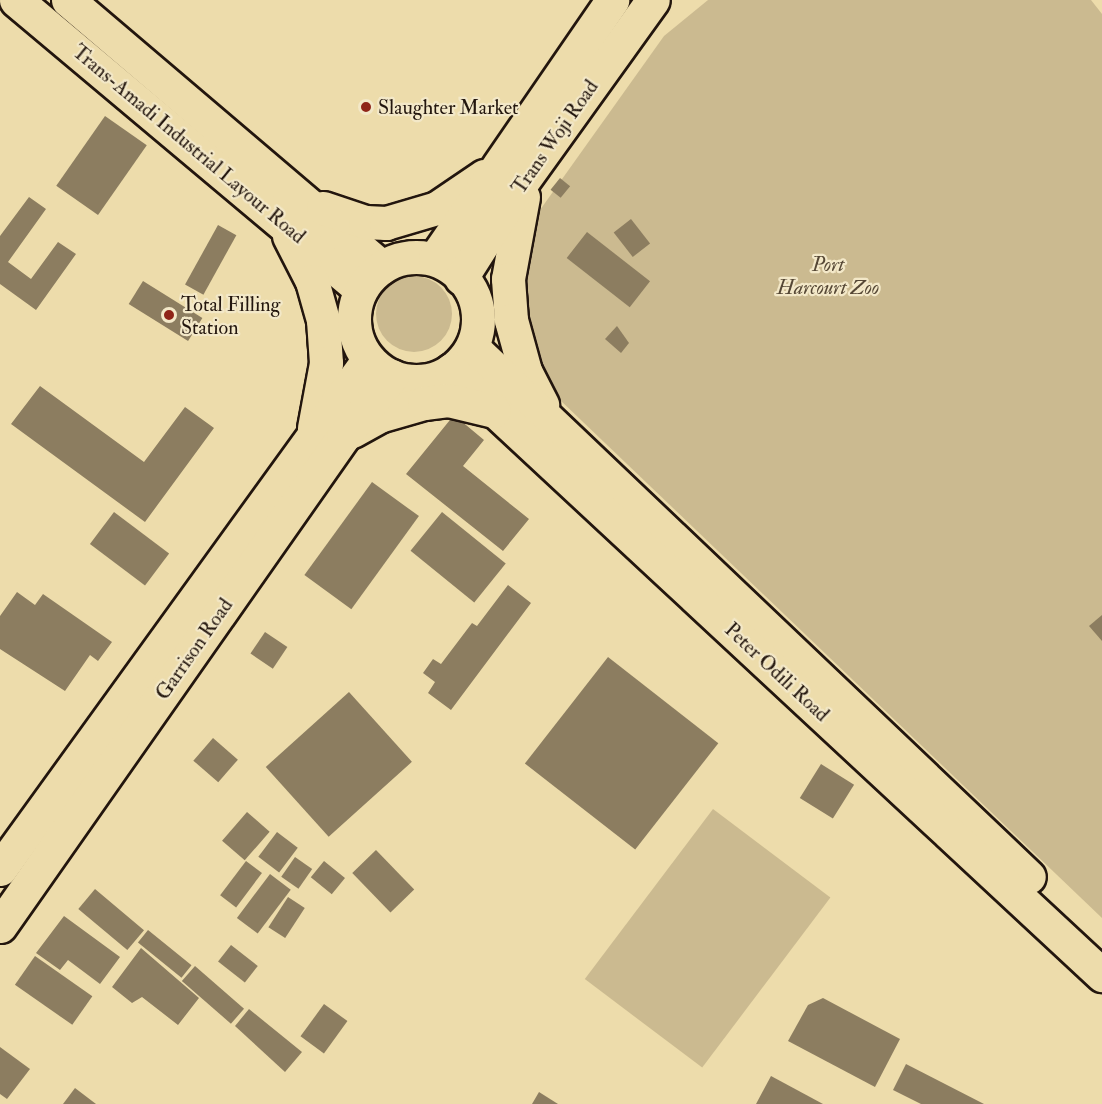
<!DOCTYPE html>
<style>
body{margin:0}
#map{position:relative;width:1102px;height:1104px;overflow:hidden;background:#eddcab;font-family:"IM FELL Double Pica",serif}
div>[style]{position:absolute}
.green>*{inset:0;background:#cbba90;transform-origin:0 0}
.round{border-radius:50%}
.building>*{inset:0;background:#8c7d60;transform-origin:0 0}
.roads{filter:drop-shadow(2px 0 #23160e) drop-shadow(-2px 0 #23160e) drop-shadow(0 2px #23160e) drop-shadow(0 -2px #23160e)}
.major>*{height:33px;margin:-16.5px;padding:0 16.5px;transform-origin:16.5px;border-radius:16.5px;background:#eddcab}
.major>.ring{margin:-16.5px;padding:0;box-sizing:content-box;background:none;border:33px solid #eddcab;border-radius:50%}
.dots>*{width:16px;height:16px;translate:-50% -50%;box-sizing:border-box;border:3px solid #f3e8c8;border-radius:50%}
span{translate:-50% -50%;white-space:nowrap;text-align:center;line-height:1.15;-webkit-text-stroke:4.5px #f3e8c8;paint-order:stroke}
.poi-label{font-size:20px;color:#23160e}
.left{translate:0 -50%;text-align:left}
.street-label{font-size:20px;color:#23160e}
.park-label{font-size:20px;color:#554735;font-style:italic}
</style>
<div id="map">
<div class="green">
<i style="clip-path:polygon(708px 0,1091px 0,1102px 14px,1102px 918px,560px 400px,533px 361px,520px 291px,535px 217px,664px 36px)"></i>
<i class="round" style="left:376px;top:276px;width:76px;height:76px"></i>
<i style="left:713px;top:809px;width:147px;height:213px;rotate:37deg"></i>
</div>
<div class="building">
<i style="left:105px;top:116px;width:51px;height:85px;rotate:35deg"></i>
<i style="left:560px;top:178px;width:13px;height:15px;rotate:39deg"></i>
<i style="clip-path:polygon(29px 197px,46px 209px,8px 262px,31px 279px,58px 242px,76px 254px,36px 310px,0 284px,0 236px)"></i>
<i style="left:631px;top:219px;width:31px;height:22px;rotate:52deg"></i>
<i style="left:218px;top:225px;width:21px;height:68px;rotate:29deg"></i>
<i style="left:587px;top:232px;width:80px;height:33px;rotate:38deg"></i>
<i style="left:143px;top:281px;width:70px;height:27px;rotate:32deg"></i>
<i style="clip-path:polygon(617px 326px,629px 343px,621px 353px,605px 339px)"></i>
<i style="clip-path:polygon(40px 386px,144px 462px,185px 407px,214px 428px,145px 522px,11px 424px)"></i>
<i style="clip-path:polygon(454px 415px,484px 440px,463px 466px,529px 519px,503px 551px,406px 474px)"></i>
<i style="left:372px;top:482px;width:58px;height:115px;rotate:36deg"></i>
<i style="left:114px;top:512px;width:69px;height:40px;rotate:37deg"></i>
<i style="left:442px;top:512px;width:82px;height:50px;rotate:39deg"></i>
<i style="clip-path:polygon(508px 585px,531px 603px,451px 710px,428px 693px,435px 682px,423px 673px,433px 659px,441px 664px,472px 623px,477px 626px)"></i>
<i style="clip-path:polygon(17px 592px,35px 605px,43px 594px,112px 642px,98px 661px,90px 655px,65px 691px,0 649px,0 616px)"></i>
<i style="clip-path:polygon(1102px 615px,1102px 641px,1089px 626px)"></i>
<i style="left:265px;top:632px;width:27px;height:26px;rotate:34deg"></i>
<i style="left:608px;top:657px;width:140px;height:135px;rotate:38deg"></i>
<i style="left:349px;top:692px;width:94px;height:112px;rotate:48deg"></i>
<i style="left:213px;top:738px;width:33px;height:30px;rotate:41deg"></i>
<i style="left:821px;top:764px;width:39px;height:40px;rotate:32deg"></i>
<i style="left:247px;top:812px;width:30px;height:38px;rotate:41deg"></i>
<i style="left:277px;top:832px;width:26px;height:31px;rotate:37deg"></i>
<i style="left:376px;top:850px;width:55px;height:33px;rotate:46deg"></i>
<i style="left:295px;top:857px;width:21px;height:24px;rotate:35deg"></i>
<i style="left:246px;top:861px;width:20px;height:43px;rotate:37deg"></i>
<i style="left:324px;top:861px;width:27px;height:21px;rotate:39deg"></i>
<i style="left:270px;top:874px;width:26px;height:55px;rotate:37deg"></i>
<i style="left:95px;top:889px;width:64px;height:26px;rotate:40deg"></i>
<i style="left:288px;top:897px;width:20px;height:36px;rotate:33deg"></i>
<i style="clip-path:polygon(64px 916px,120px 957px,100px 984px,68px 960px,60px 970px,36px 953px)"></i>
<i style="left:148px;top:930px;width:56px;height:16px;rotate:39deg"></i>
<i style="left:231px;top:945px;width:34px;height:21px;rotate:38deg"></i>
<i style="clip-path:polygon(141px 948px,199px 998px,178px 1025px,142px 997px,132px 1003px,112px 987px)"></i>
<i style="left:35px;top:956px;width:70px;height:35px;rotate:35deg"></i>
<i style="left:195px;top:966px;width:65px;height:20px;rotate:41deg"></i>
<i style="clip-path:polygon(823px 998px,900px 1039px,875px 1087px,788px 1041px,808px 1005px)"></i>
<i style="left:324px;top:1004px;width:29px;height:40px;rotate:36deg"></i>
<i style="clip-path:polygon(249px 1009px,302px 1052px,285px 1072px,235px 1026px)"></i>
<i style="clip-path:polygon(0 1047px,30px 1069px,7px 1099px,0 1094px)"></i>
<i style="clip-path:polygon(906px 1064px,984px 1104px,921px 1104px,893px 1090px)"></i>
<i style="clip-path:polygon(771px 1076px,823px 1104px,756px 1104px)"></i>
<i style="clip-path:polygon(75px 1088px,96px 1104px,63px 1104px)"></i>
<i style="clip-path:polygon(539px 1092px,558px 1104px,532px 1104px)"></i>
</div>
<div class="roads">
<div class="major">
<i style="left:16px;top:0;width:450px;rotate:40deg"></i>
<i style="left:68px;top:0;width:412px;rotate:40.4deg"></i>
<i style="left:523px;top:197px;width:83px;rotate:100.4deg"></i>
<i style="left:508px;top:279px;width:41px;rotate:85.8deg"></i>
<i style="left:511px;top:320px;width:53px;rotate:74.6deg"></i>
<i style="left:525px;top:371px;width:38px;rotate:63deg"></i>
<i style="left:323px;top:208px;width:44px;rotate:18.4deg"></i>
<i style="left:365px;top:222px;width:21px;rotate:3deg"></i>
<i style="left:386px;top:223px;width:53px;rotate:-16.4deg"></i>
<i style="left:437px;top:208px;width:57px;rotate:-34.2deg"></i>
<i style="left:289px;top:236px;width:51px;rotate:62.9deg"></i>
<i style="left:312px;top:281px;width:41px;rotate:74.2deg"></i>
<i style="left:323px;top:320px;width:43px;rotate:86deg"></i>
<i style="left:326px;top:363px;width:66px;rotate:100.5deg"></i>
<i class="ring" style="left:354px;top:257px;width:91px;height:91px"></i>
<i style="left:435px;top:258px;width:313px;rotate:-55.5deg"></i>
<i style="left:461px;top:278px;width:114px;rotate:-57.6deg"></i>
<i style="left:522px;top:182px;width:224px;rotate:-54.3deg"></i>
<i style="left:473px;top:348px;width:767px;rotate:43.57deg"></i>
<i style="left:451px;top:370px;width:889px;rotate:42.9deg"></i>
<i style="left:352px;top:431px;width:31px;rotate:-29deg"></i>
<i style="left:379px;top:416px;width:47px;rotate:-16.1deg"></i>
<i style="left:424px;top:403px;width:24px;rotate:-7deg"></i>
<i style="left:448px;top:400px;width:47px;rotate:13.4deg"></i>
<i style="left:0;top:869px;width:628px;rotate:-54.13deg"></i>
<i style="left:0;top:926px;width:597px;rotate:-54.95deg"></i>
<i style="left:343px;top:437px;width:78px;rotate:-51.2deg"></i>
</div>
</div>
<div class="dots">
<i style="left:366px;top:107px;background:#8f2418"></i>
<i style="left:169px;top:315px;background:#8f2418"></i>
</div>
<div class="poi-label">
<span class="left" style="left:378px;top:107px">Slaughter Market</span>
<span class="left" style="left:181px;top:316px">Total Filling<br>Station</span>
</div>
<div class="street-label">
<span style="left:555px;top:137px;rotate:-55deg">Trans Woji Road</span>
<span style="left:189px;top:144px;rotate:40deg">Trans-Amadi Industrial Layour Road</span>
<span style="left:194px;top:649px;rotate:-55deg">Garrison Road</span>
<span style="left:777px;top:672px;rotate:43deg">Peter Odili Road</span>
</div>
<div class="park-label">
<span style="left:828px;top:276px">Port<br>Harcourt Zoo</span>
</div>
</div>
